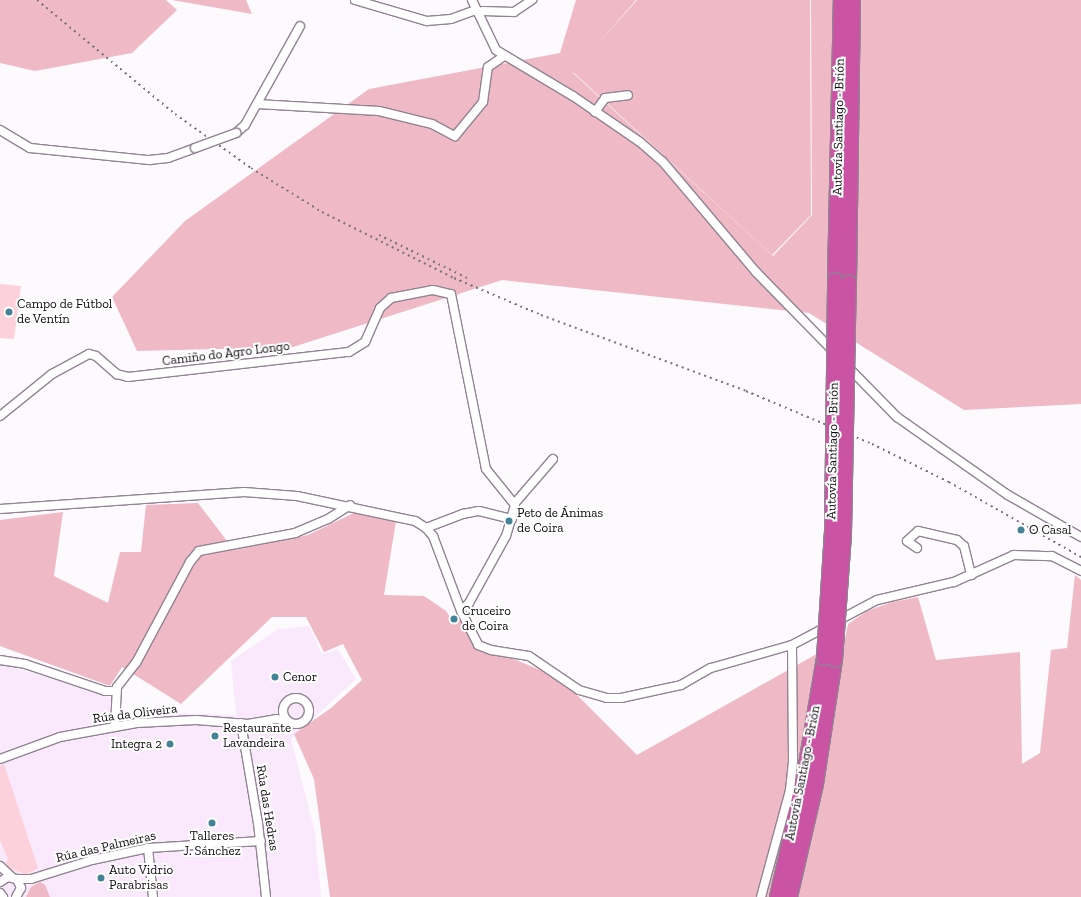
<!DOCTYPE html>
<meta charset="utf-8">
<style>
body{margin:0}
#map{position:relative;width:1081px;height:897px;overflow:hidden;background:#fdfafe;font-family:"Zilla Slab",serif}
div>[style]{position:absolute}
.built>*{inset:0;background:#fae9fd}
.green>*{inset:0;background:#fcd1db}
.forest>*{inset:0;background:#efb9c6}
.roads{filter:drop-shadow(1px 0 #918393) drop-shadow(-1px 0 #918393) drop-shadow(0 1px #918393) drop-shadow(0 -1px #918393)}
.street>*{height:8px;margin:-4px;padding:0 4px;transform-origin:4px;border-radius:4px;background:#fff}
.street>.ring{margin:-4px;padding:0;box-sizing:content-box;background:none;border:8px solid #fff;border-radius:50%}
.highway>*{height:14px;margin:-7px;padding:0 7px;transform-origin:7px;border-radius:7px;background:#ca54a3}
.rail>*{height:2px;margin-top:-1px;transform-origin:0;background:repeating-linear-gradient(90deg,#79757a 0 2px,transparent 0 6px)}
.bridges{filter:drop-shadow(1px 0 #918393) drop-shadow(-1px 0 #918393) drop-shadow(0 1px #918393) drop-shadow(0 -1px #918393)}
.street-bridge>*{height:8px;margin:-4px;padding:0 4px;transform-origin:4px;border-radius:4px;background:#fff}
.highway-bridge>*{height:14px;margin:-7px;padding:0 7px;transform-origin:7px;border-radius:7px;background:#ca54a3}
.dots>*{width:11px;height:11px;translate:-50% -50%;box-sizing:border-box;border:2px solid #fff;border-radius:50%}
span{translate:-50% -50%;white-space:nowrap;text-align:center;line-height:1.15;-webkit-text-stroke:4px #fff;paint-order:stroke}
.street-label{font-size:13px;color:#0f0a10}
.poi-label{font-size:13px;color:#0f0a10}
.left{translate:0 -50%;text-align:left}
.right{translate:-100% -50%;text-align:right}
</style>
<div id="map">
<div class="built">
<i style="clip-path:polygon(309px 626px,322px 654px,338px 649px,356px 679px,291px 739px,315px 832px,321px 897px,0 897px,0 663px,110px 697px,123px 718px,180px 713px,236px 715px,231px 661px,278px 629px)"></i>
</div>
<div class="green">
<i style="clip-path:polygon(0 284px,21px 286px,14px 339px,0 338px)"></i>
<i style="clip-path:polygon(4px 764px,38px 868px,26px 875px,8px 867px,6px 863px,8px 859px,0 840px,0 766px)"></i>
</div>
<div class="forest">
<i style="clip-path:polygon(0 0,166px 0,177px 10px,132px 53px,35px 71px,0 63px)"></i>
<i style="clip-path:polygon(172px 0,246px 0,252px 14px)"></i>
<i style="clip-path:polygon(576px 0,636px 0,573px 73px,773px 256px,812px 215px,811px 0,1081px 0,1081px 404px,964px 410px,809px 313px,502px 280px,293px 347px,137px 351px,112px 297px,185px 221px,369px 89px,560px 53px)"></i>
<i style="clip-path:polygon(637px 0,810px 0,811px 215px,772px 255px,573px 72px)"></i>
<i style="clip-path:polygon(198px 503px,234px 550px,308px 535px,358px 511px,396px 521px,384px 595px,424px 596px,446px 611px,453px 621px,461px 618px,474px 646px,481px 652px,509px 657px,545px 672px,577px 695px,637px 755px,845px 638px,848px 624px,867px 611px,892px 602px,918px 597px,936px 660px,1020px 652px,1022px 764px,1040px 753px,1051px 650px,1067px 648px,1075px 575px,1081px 580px,1081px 897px,330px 897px,314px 779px,294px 734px,331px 708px,362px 680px,343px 644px,324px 652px,306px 617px,272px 617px,181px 704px,122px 667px,110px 686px,0 646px,0 520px,63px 512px,54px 576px,108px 603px,120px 552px,141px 552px,146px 505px)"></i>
<i style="clip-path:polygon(40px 882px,45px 885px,50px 897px,26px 897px,31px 887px)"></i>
</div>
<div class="roads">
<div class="street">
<i style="left:355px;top:0;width:75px;rotate:16.3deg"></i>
<i style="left:427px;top:21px;width:24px;rotate:-5deg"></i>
<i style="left:451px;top:19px;width:27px;rotate:-20deg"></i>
<i style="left:472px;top:0;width:55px;rotate:64.4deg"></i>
<i style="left:496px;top:50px;width:90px;rotate:30.9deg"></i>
<i style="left:573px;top:96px;width:81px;rotate:34.5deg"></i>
<i style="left:640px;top:142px;width:30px;rotate:41deg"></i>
<i style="left:663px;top:162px;width:144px;rotate:49.8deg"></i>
<i style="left:756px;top:272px;width:112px;rotate:45.7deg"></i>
<i style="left:478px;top:13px;width:5px;rotate:-22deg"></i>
<i style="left:483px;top:11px;width:31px;rotate:2deg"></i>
<i style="left:514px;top:12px;width:22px;rotate:-34deg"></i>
<i style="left:257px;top:104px;width:122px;rotate:3.3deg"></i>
<i style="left:379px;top:111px;width:55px;rotate:13.8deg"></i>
<i style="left:432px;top:124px;width:26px;rotate:28deg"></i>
<i style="left:455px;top:136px;width:44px;rotate:-50.5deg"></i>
<i style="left:483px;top:102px;width:35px;rotate:-82deg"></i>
<i style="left:488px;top:67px;width:18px;rotate:-34deg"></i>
<i style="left:595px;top:112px;width:17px;rotate:-54deg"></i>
<i style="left:605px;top:98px;width:23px;rotate:-7deg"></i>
<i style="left:0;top:130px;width:35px;rotate:31deg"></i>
<i style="left:30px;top:148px;width:120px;rotate:5.8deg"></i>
<i style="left:149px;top:160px;width:19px;rotate:-6deg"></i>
<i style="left:168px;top:158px;width:29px;rotate:-20deg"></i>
<i style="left:236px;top:133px;width:12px;rotate:-42deg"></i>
<i style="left:245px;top:125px;width:113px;rotate:-60.9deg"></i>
<i style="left:846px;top:365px;width:73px;rotate:45.6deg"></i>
<i style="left:897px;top:417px;width:136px;rotate:35.1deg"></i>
<i style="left:1008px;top:495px;width:84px;rotate:29.9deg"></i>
<i style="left:0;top:416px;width:67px;rotate:-38.9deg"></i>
<i style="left:52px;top:374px;width:42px;rotate:-28.4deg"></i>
<i style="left:89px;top:354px;width:7px;rotate:16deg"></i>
<i style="left:96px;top:356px;width:28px;rotate:41deg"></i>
<i style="left:117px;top:374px;width:11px;rotate:15deg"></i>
<i style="left:128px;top:377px;width:222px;rotate:-6.5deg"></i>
<i style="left:349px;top:352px;width:19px;rotate:-32deg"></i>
<i style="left:365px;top:342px;width:37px;rotate:-66deg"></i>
<i style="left:380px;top:308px;width:15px;rotate:-42deg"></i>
<i style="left:391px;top:298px;width:43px;rotate:-10.8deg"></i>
<i style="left:433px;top:290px;width:18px;rotate:13deg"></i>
<i style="left:451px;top:294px;width:178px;rotate:78.7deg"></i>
<i style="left:486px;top:469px;width:46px;rotate:51.1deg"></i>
<i style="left:515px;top:505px;width:32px;rotate:106deg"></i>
<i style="left:506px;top:536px;width:77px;rotate:118.9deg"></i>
<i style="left:469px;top:603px;width:11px;rotate:135deg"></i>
<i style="left:515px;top:503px;width:58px;rotate:-49.2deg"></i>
<i style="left:0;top:509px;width:245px;rotate:-4deg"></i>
<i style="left:244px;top:492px;width:53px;rotate:4.3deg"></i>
<i style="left:297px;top:496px;width:121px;rotate:12deg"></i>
<i style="left:415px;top:521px;width:13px;rotate:32deg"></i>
<i style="left:426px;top:528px;width:11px;rotate:49deg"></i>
<i style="left:433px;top:536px;width:80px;rotate:69.5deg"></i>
<i style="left:461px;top:611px;width:38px;rotate:63deg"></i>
<i style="left:478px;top:645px;width:14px;rotate:21deg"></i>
<i style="left:491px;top:650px;width:38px;rotate:9deg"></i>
<i style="left:529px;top:656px;width:60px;rotate:34.2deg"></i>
<i style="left:579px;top:690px;width:29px;rotate:16deg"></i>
<i style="left:607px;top:698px;width:14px"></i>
<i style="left:621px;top:698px;width:61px;rotate:-12.2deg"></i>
<i style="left:681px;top:685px;width:34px;rotate:-30deg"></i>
<i style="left:711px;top:668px;width:84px;rotate:-15.9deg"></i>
<i style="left:792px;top:645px;width:96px;rotate:-27.9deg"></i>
<i style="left:877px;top:600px;width:79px;rotate:-13.2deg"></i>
<i style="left:954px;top:582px;width:66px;rotate:-24.2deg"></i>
<i style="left:1014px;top:555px;width:38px;rotate:2deg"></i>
<i style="left:1052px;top:556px;width:33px;rotate:27deg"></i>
<i style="left:426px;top:528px;width:40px;rotate:-21deg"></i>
<i style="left:463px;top:514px;width:16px;rotate:-11deg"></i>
<i style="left:479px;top:511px;width:34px;rotate:14deg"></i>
<i style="left:917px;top:548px;width:12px;rotate:-145deg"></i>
<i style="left:907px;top:541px;width:15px;rotate:-42deg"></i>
<i style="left:918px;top:531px;width:40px;rotate:13deg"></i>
<i style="left:957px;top:540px;width:9px;rotate:41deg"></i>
<i style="left:964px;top:546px;width:30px;rotate:76deg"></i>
<i style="left:0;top:660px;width:25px;rotate:9deg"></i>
<i style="left:25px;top:664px;width:84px;rotate:18.6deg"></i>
<i style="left:105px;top:691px;width:10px"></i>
<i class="ring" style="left:283px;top:698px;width:18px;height:18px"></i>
<i style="left:241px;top:723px;width:101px;rotate:80.4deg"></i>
<i style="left:258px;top:823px;width:74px;rotate:83.8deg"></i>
<i style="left:115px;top:726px;width:39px;rotate:-87deg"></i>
<i style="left:117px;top:687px;width:31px;rotate:-52deg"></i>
<i style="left:136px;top:663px;width:115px;rotate:-61.9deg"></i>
<i style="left:190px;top:562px;width:14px;rotate:-51deg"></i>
<i style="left:199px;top:551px;width:98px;rotate:-10.6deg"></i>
<i style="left:295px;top:533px;width:36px;rotate:-23deg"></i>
<i style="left:328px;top:519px;width:26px;rotate:-32deg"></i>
<i style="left:0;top:759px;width:64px;rotate:-20.1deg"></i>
<i style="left:60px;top:737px;width:78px;rotate:-10.3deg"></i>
<i style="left:137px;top:723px;width:59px;rotate:-2.9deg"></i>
<i style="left:196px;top:720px;width:52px;rotate:4.4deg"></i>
<i style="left:248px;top:724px;width:28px;rotate:-10deg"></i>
<i style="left:276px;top:719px;width:12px;rotate:9deg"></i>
<i style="left:148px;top:848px;width:49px;rotate:84.2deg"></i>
<i style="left:0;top:866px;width:16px;rotate:43deg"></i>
<i style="left:17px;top:879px;width:14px"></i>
<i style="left:31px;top:879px;width:64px;rotate:-17.3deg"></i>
<i style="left:92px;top:860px;width:57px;rotate:-12.1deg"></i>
<i style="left:148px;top:848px;width:113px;rotate:-3.5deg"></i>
<i style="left:0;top:882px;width:9px;rotate:-32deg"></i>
<i style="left:8px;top:877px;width:9px;rotate:13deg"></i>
<i style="left:17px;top:879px;width:10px;rotate:66deg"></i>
<i style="left:21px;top:888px;width:10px;rotate:119deg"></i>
<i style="left:0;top:893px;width:5px;rotate:53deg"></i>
<i style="left:761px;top:897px;width:111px;rotate:-74.8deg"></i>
<i style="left:790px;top:790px;width:30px;rotate:-84deg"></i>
<i style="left:793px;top:760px;width:115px;rotate:-90.5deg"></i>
</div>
<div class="highway">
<i style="left:835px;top:280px;width:280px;rotate:-88.8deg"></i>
<i style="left:849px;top:282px;width:282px;rotate:-89.2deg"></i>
<i style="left:777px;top:897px;width:118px;rotate:-77.3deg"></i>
<i style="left:803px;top:782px;width:126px;rotate:-80.4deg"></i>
<i style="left:790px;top:897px;width:116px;rotate:-77deg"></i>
<i style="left:816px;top:784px;width:125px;rotate:-81.3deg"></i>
</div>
</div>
<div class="rail">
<i style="left:37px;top:0;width:179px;rotate:39.6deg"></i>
<i style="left:175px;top:114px;width:93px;rotate:35.4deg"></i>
<i style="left:251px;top:168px;width:84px;rotate:31.8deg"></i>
<i style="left:322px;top:212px;width:148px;rotate:26.6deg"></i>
<i style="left:454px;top:278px;width:95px;rotate:23deg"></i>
<i style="left:541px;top:315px;width:219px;rotate:20.3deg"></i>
<i style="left:746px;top:391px;width:137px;rotate:22.8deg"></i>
<i style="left:872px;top:444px;width:86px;rotate:26.3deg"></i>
<i style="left:949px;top:482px;width:152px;rotate:29.6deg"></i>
<i style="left:379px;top:235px;width:98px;rotate:26deg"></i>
</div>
<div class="bridges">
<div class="street-bridge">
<i style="left:195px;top:148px;width:44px;rotate:-20.1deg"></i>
</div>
<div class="highway-bridge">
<i style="left:824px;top:658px;width:126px;rotate:-86.4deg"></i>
<i style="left:832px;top:532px;width:252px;rotate:-89.3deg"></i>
<i style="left:835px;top:660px;width:127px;rotate:-85.9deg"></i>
<i style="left:844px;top:533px;width:251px;rotate:-88.9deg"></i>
</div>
</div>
<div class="dots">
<i style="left:9px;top:312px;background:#448298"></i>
<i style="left:509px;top:521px;background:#448298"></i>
<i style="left:1021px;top:530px;background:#448298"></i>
<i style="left:454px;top:619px;background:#448298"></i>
<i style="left:275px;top:677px;background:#448298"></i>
<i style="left:215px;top:736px;background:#448298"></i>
<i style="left:170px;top:744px;background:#448298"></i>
<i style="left:212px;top:823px;background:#448298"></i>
<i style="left:101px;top:878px;background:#448298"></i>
</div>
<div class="street-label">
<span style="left:839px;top:127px;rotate:-89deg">Autovía Santiago - Brión</span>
<span style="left:226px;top:354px;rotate:-7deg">Camiño do Agro Longo</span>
<span style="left:833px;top:451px;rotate:-89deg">Autovía Santiago - Brión</span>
<span style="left:135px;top:714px;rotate:-7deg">Rúa da Oliveira</span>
<span style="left:803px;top:773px;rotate:-79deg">Autovía Santiago - Brión</span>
<span style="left:267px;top:808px;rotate:81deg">Rúa das Hedras</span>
<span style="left:106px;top:847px;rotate:-13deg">Rúa das Palmeiras</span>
</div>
<div class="poi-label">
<span class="left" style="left:17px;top:312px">Campo de Fútbol<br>de Ventín</span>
<span class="left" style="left:517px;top:521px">Peto de Ánimas<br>de Coira</span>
<span class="left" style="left:1029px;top:530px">O Casal</span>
<span class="left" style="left:462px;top:619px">Cruceiro<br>de Coira</span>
<span class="left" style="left:283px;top:677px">Cenor</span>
<span class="left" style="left:223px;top:736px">Restaurante<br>Lavandeira</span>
<span class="right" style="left:162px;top:744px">Integra 2</span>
<span style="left:212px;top:844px">Talleres<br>J. Sánchez</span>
<span class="left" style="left:109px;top:878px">Auto Vidrio<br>Parabrisas</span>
</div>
</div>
